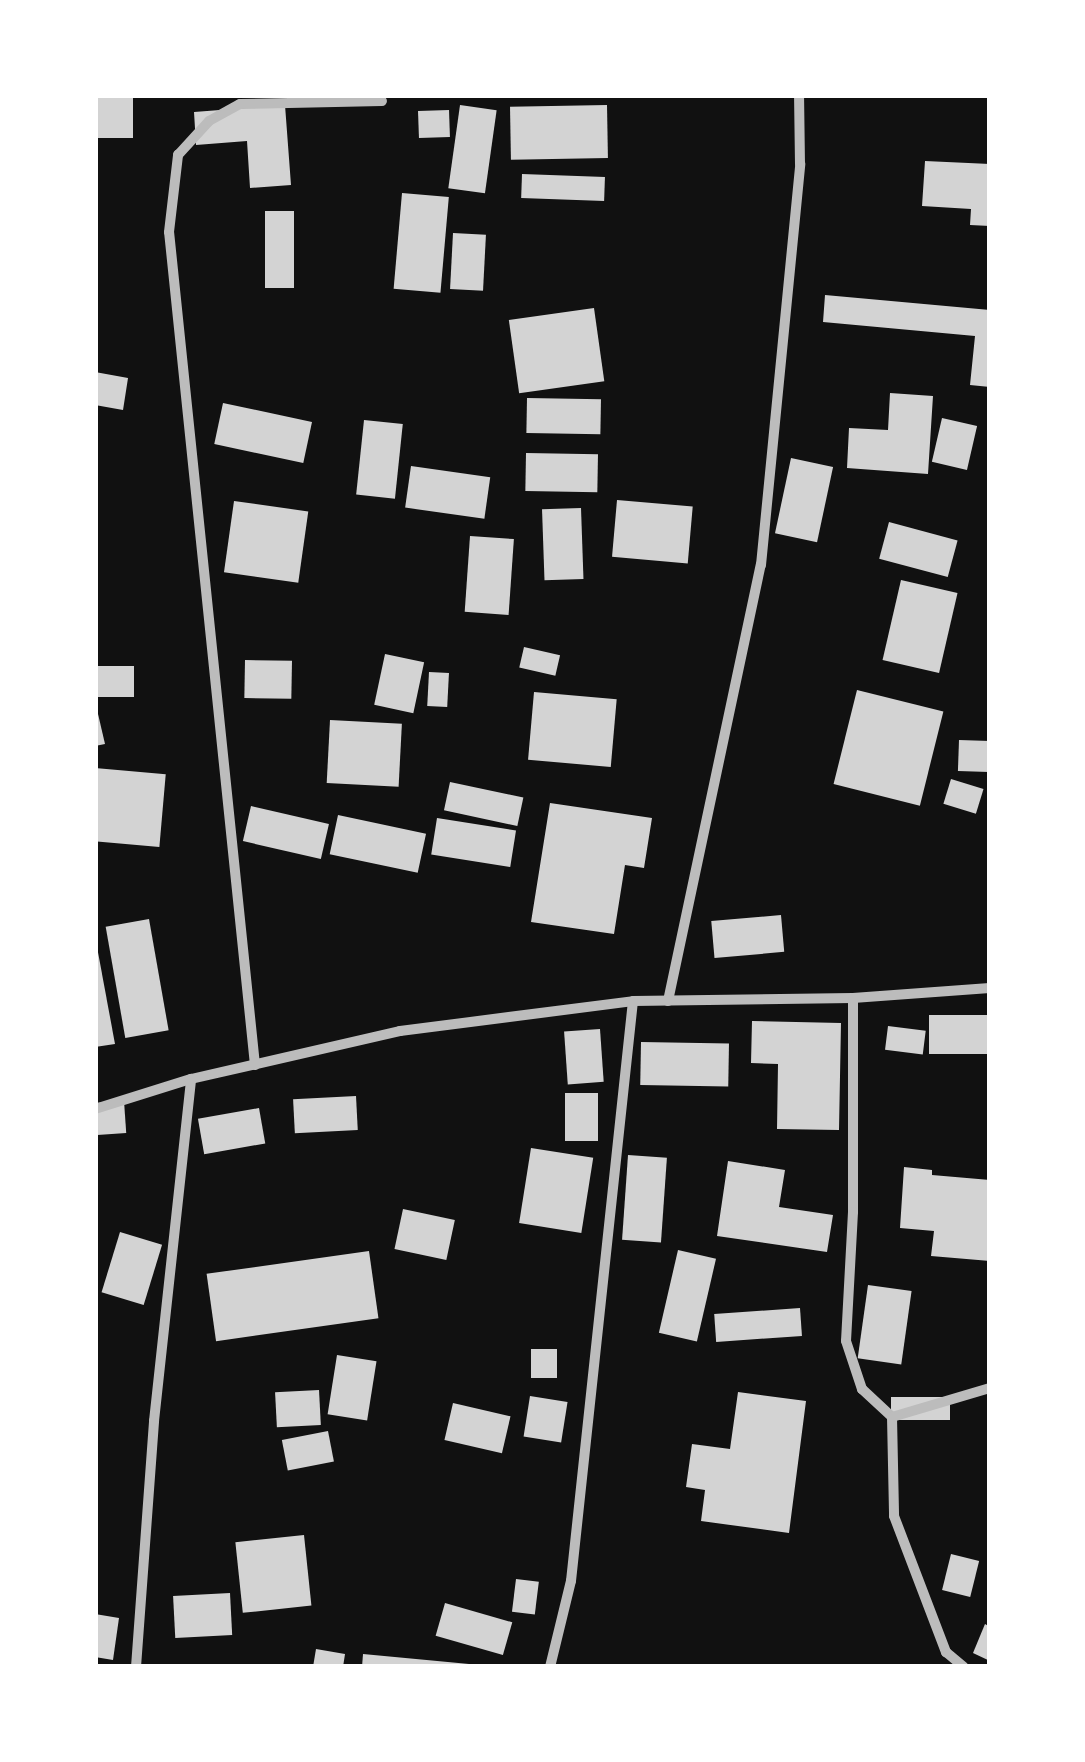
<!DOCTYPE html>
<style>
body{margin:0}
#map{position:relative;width:1085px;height:1762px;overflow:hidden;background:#111;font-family:"Exo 2",sans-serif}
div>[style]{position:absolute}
.building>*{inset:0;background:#d3d3d3;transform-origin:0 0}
.minor>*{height:10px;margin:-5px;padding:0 5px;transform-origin:5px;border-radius:5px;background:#bcbcbc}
span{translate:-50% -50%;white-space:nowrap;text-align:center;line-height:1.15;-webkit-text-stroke:8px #fff;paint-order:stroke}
.frame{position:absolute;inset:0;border:98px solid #fff;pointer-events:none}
</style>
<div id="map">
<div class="building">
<i style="left:95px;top:95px;width:38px;height:43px"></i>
<i style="clip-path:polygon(285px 105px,291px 185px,250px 188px,247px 141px,196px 145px,194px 112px)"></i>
<i style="left:460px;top:105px;width:37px;height:84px;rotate:8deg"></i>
<i style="left:607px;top:105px;width:53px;height:97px;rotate:89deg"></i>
<i style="left:449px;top:110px;width:27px;height:31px;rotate:88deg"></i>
<i style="clip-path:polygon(925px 161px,990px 164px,990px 226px,970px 225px,971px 209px,922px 206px)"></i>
<i style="left:522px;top:174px;width:83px;height:24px;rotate:2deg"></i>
<i style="left:402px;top:193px;width:47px;height:96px;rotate:5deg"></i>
<i style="left:265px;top:211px;width:29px;height:77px"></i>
<i style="left:453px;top:233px;width:33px;height:56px;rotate:3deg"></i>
<i style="clip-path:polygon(825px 295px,990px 310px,990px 387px,970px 385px,975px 336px,823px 322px)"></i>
<i style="left:594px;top:308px;width:74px;height:86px;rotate:82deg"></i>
<i style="clip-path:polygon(95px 372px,128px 378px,123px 410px,95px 405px)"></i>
<i style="clip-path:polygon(890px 393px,933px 396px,928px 474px,847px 468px,849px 428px,888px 430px)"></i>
<i style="left:527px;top:398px;width:74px;height:35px;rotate:1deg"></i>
<i style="left:223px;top:403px;width:91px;height:42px;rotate:12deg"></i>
<i style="left:942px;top:418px;width:36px;height:45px;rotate:13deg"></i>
<i style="left:364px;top:420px;width:39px;height:75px;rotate:6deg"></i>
<i style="left:526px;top:453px;width:72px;height:38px;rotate:1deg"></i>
<i style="left:791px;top:458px;width:43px;height:77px;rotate:12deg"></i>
<i style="left:411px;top:466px;width:80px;height:42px;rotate:8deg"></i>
<i style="left:617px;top:500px;width:76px;height:57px;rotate:5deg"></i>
<i style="left:234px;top:501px;width:75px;height:72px;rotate:8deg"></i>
<i style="left:581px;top:508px;width:71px;height:39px;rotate:88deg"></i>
<i style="left:889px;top:522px;width:71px;height:38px;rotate:15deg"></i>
<i style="left:470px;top:536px;width:44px;height:76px;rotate:4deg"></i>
<i style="left:901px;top:580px;width:58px;height:82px;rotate:13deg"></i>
<i style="left:524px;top:647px;width:37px;height:21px;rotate:13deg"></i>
<i style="left:385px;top:654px;width:40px;height:52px;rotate:12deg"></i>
<i style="left:245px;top:660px;width:47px;height:38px;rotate:1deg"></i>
<i style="left:134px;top:666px;width:31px;height:39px;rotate:90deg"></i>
<i style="left:429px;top:672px;width:20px;height:34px;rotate:3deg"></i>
<i style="left:857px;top:690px;width:89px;height:97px;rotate:14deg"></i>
<i style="left:534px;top:692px;width:83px;height:68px;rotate:5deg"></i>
<i style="clip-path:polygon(95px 701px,105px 744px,95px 746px)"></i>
<i style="left:330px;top:720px;width:72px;height:63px;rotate:3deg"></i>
<i style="left:959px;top:740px;width:31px;height:31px;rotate:2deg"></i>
<i style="left:95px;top:768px;width:71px;height:73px;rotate:5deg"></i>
<i style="left:951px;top:779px;width:34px;height:26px;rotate:17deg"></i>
<i style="left:450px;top:782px;width:75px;height:29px;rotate:12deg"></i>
<i style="clip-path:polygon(550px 803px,652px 818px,644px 868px,625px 865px,614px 934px,531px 922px)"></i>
<i style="left:251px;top:806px;width:80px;height:36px;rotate:13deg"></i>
<i style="left:338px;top:815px;width:90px;height:40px;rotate:12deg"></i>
<i style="left:437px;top:818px;width:80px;height:37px;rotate:9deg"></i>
<i style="left:781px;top:915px;width:37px;height:70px;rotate:85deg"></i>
<i style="left:149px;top:919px;width:113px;height:44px;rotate:80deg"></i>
<i style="clip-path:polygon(95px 936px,115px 1044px,95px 1047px)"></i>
<i style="left:990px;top:1015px;width:39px;height:61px;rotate:90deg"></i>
<i style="clip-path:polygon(752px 1021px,841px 1023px,839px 1130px,777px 1129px,778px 1064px,751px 1063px)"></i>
<i style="left:888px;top:1026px;width:38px;height:24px;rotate:7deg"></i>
<i style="left:600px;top:1029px;width:53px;height:36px;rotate:86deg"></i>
<i style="left:641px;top:1042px;width:88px;height:43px;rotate:1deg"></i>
<i style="left:565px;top:1093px;width:33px;height:48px"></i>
<i style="left:356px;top:1096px;width:34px;height:63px;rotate:87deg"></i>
<i style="left:124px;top:1101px;width:32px;height:29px;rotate:86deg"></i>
<i style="left:259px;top:1108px;width:36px;height:62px;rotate:80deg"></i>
<i style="left:531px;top:1148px;width:63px;height:76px;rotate:9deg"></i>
<i style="left:628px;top:1155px;width:39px;height:85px;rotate:4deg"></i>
<i style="clip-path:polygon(728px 1161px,785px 1170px,779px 1207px,833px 1215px,827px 1252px,717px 1236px)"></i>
<i style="clip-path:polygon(904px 1167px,932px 1170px,932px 1175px,990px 1180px,990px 1261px,931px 1256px,934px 1231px,900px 1228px)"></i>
<i style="left:403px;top:1209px;width:53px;height:41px;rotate:12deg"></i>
<i style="left:120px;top:1232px;width:44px;height:63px;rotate:17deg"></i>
<i style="left:678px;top:1250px;width:39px;height:85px;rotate:13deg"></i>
<i style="left:369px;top:1251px;width:68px;height:164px;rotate:82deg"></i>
<i style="left:868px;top:1285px;width:44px;height:74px;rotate:8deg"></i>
<i style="left:800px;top:1308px;width:28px;height:86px;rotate:86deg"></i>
<i style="left:531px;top:1349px;width:26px;height:29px"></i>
<i style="left:337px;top:1355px;width:40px;height:60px;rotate:9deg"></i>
<i style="left:319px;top:1390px;width:35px;height:44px;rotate:87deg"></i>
<i style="clip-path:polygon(738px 1392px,806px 1401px,789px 1533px,701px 1521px,705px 1490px,686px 1487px,692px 1444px,730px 1449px)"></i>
<i style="left:530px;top:1396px;width:38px;height:41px;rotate:9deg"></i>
<i style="left:891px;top:1397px;width:59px;height:23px"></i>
<i style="left:453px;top:1403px;width:59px;height:38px;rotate:13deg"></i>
<i style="left:328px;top:1431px;width:31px;height:47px;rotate:79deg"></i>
<i style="left:304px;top:1535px;width:71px;height:69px;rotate:84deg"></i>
<i style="left:951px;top:1554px;width:29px;height:37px;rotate:14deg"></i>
<i style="left:516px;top:1579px;width:23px;height:33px;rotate:7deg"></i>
<i style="left:230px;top:1593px;width:42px;height:57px;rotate:87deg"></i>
<i style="left:445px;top:1603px;width:70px;height:34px;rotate:16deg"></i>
<i style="clip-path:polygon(95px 1614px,119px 1618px,113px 1660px,95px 1657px)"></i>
<i style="clip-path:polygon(985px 1624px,990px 1627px,990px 1661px,973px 1653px)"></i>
<i style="clip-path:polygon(316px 1649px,345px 1654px,343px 1667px,313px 1667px)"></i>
<i style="clip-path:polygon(363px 1654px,469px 1664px,469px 1667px,362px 1667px)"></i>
</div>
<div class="minor">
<i style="left:853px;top:998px;width:214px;rotate:90deg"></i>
<i style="left:853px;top:1212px;width:129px;rotate:93.1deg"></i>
<i style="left:846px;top:1341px;width:51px;rotate:71.6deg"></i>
<i style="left:862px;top:1389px;width:41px;rotate:43deg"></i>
<i style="left:892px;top:1417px;width:99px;rotate:88.8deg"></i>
<i style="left:894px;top:1516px;width:146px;rotate:69.1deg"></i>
<i style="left:946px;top:1652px;width:23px;rotate:40deg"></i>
<i style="left:668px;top:1001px;width:446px;rotate:-78deg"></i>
<i style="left:761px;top:565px;width:403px;rotate:-84.4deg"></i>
<i style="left:800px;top:164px;width:69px;rotate:-90.8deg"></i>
<i style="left:255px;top:1065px;width:837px;rotate:-95.89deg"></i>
<i style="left:169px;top:232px;width:78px;rotate:-83.3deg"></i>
<i style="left:178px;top:155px;width:46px;rotate:-47.6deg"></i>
<i style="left:209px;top:121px;width:35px;rotate:-29deg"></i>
<i style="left:240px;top:104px;width:142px;rotate:-1.2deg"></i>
<i style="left:95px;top:1109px;width:101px;rotate:-17.4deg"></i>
<i style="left:191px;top:1079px;width:214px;rotate:-12.9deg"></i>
<i style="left:400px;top:1031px;width:235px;rotate:-7.3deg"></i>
<i style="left:633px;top:1001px;width:220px;rotate:-0.8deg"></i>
<i style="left:853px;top:998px;width:137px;rotate:-4.2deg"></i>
<i style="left:892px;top:1417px;width:102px;rotate:-16.5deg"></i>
<i style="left:136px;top:1667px;width:247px;rotate:-85.8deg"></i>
<i style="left:154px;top:1421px;width:344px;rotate:-83.8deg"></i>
<i style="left:550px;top:1667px;width:89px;rotate:-76.3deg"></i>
<i style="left:571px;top:1581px;width:583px;rotate:-83.9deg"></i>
</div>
<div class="frame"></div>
</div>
